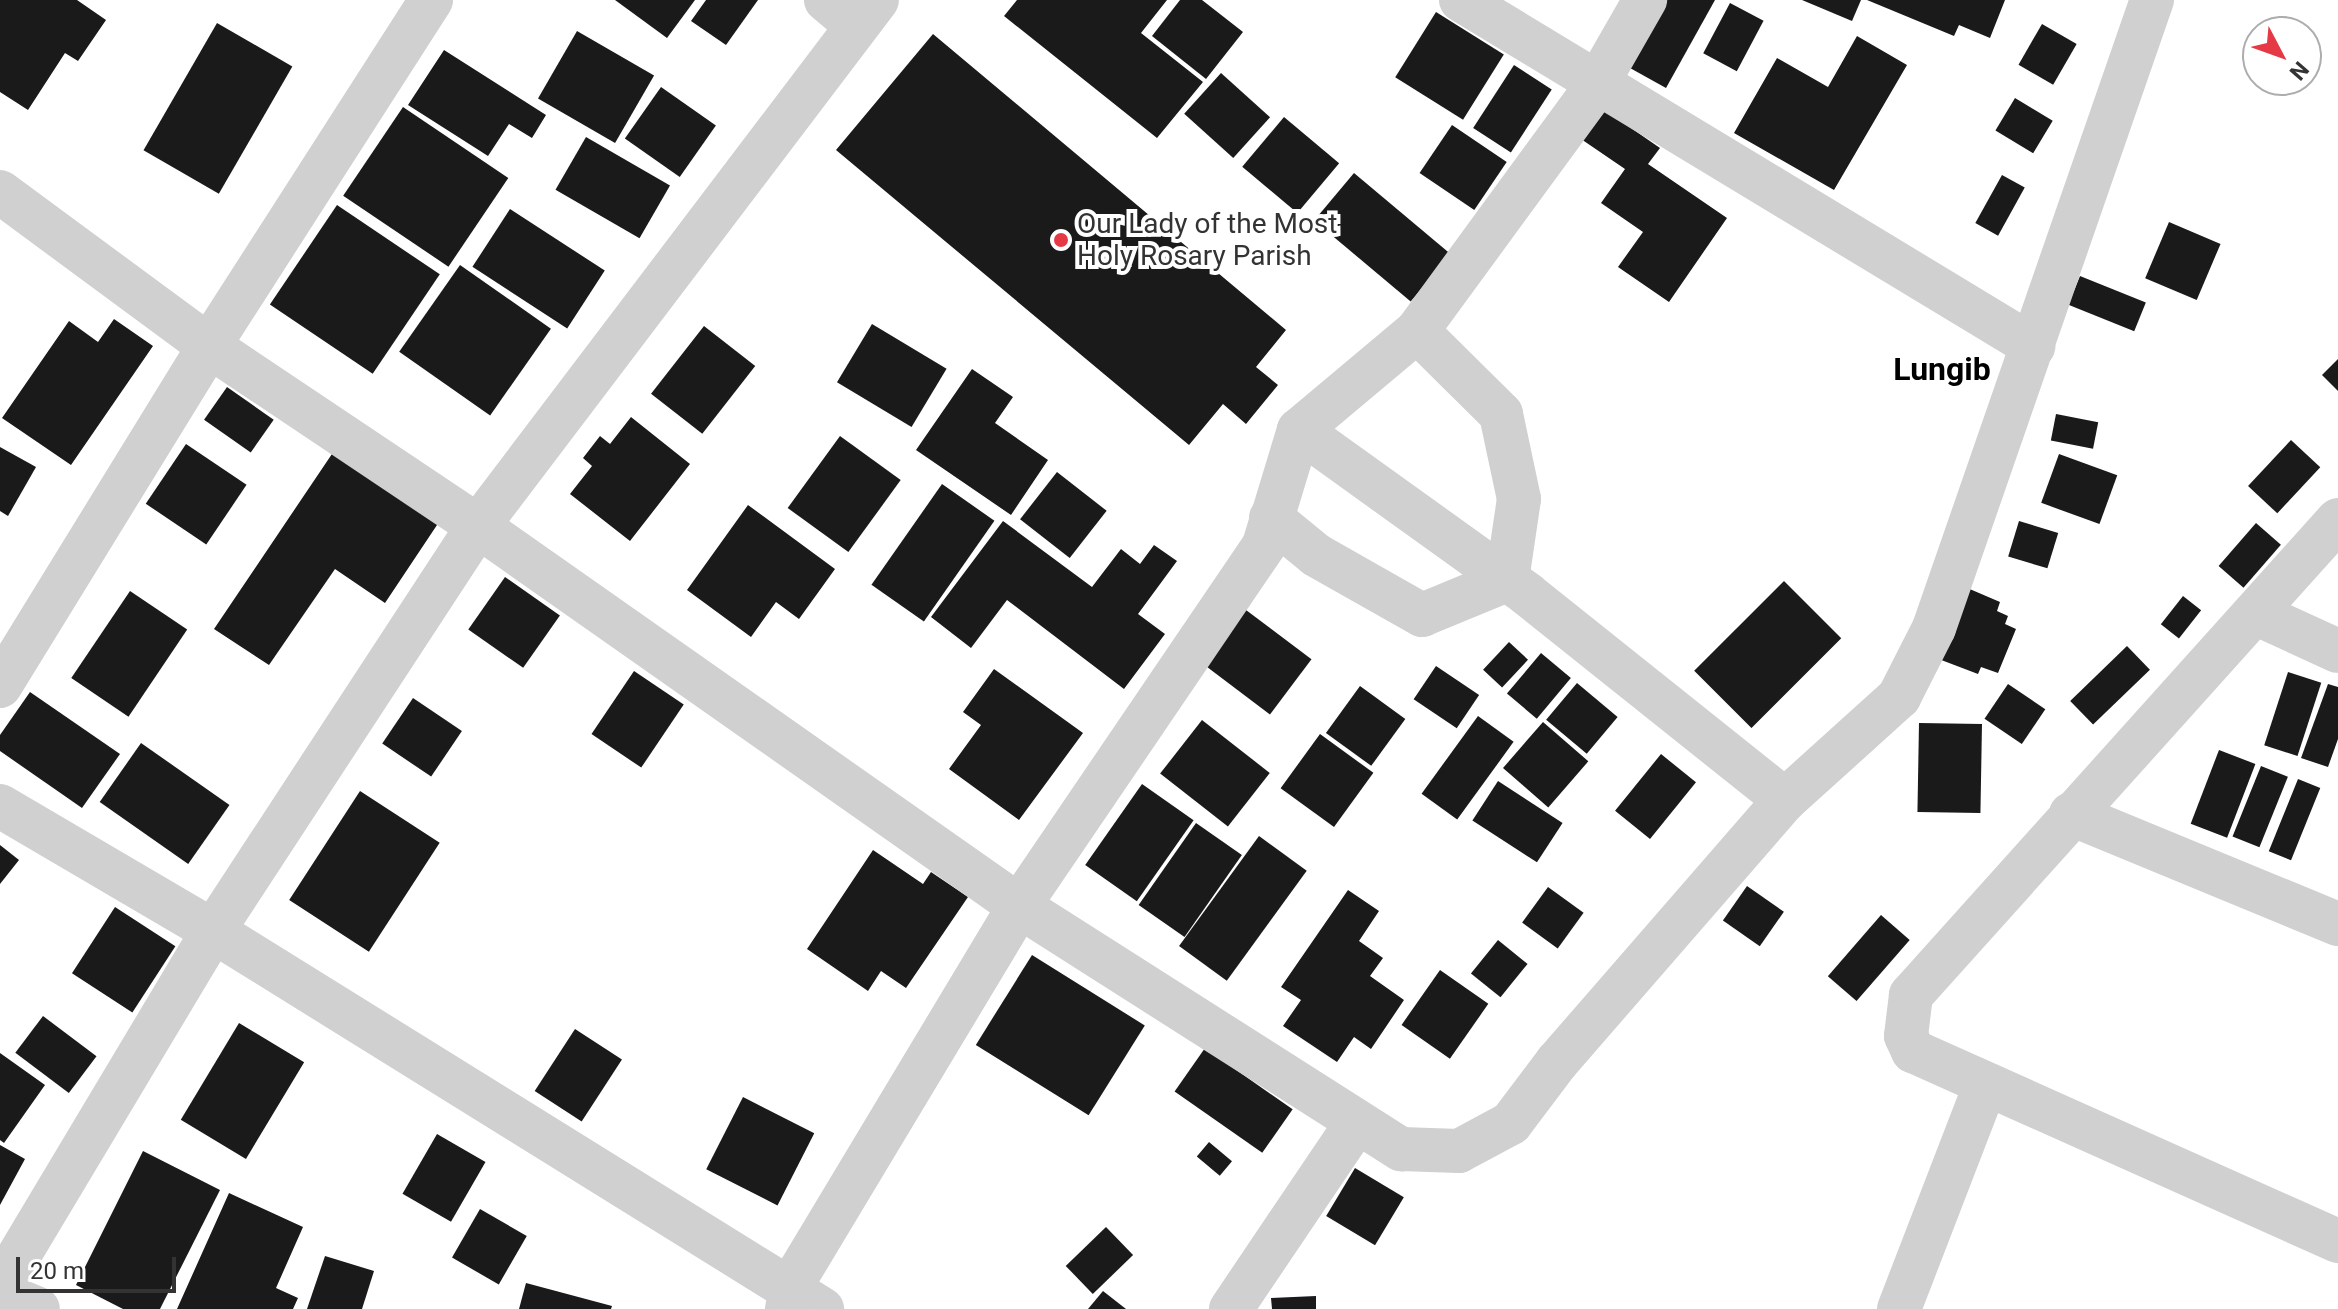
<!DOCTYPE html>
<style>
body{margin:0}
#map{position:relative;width:2338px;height:1309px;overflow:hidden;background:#fff;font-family:Roboto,sans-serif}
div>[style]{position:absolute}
.building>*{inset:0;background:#1a1a1a;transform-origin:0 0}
.minor>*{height:44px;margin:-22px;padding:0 22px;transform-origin:22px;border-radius:22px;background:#d0d0d0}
.dots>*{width:22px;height:22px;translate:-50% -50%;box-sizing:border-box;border:4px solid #fff;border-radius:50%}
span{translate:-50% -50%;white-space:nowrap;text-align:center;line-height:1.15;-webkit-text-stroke:8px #fff;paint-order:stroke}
.poi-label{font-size:28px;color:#333}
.left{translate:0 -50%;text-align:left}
.quarter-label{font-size:32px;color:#000;font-weight:700}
.north{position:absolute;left:2242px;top:16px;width:80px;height:80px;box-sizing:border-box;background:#fff;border:2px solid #adadad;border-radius:50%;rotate:131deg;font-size:22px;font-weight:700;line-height:32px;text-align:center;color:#333}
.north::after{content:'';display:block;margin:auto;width:28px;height:36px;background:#e63946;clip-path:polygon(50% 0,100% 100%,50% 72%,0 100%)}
.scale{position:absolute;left:16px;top:1257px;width:160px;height:36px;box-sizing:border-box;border:4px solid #333;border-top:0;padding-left:10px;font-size:24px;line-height:28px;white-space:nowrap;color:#333;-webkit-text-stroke:6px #fff;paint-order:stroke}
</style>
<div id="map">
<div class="building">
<i style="clip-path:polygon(0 0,77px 0,106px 20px,78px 61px,65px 53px,28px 110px,0 92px)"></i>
<i style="clip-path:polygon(615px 0,695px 0,667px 38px)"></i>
<i style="clip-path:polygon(706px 0,758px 0,726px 45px,691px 21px)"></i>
<i style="clip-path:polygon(1017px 0,1167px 0,1141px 33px,1203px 82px,1157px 138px,1004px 16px)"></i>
<i style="clip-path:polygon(1180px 0,1202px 0,1243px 32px,1206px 79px,1152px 36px)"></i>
<i style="clip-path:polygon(1657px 0,1715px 0,1666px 88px,1621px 63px)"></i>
<i style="clip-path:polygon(1802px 0,1861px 0,1852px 21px)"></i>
<i style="clip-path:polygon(1867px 0,2005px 0,1990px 38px,1959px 25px,1954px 36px)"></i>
<i style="left:1730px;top:3px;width:38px;height:57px;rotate:28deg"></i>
<i style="left:1436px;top:12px;width:80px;height:77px;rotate:32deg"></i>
<i style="left:217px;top:23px;width:87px;height:147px;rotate:30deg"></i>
<i style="left:2042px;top:24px;width:40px;height:47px;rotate:30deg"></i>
<i style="left:577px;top:31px;width:89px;height:78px;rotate:30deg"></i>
<i style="clip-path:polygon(933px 34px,1286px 330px,1256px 367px,1278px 385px,1246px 424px,1223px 404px,1189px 445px,836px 150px)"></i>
<i style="clip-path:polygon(1857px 36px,1907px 65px,1834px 190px,1734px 133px,1777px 58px,1828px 87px)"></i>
<i style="clip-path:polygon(444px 50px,546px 115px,532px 138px,509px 124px,488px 156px,408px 105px)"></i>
<i style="left:1514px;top:65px;width:45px;height:75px;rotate:33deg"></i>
<i style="left:1221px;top:73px;width:66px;height:55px;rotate:42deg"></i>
<i style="left:661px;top:87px;width:67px;height:63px;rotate:35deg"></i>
<i style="left:2015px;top:98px;width:44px;height:38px;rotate:31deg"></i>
<i style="left:403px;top:107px;width:127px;height:107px;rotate:34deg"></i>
<i style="clip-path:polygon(1602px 108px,1660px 148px,1648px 164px,1727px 218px,1669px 302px,1618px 267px,1643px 232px,1601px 203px,1625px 169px,1581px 139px)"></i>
<i style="left:1284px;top:117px;width:72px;height:65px;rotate:40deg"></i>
<i style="left:1452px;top:125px;width:66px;height:58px;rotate:34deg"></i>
<i style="left:586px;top:137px;width:97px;height:61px;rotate:30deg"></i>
<i style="left:1354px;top:173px;width:126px;height:62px;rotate:40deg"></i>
<i style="left:2002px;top:175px;width:26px;height:55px;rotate:29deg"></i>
<i style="left:337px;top:205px;width:124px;height:120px;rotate:34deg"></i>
<i style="left:510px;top:209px;width:113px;height:69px;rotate:33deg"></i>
<i style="left:2169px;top:222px;width:56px;height:61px;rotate:23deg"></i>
<i style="left:460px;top:265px;width:111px;height:106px;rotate:35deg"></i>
<i style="left:2080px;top:276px;width:71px;height:31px;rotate:22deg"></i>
<i style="clip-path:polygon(114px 319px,153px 346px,71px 465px,2px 418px,69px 321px,98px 342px)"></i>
<i style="left:872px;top:324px;width:87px;height:68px;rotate:31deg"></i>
<i style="left:704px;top:326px;width:65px;height:86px;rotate:38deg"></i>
<i style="clip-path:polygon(2338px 359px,2338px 391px,2322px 375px)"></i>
<i style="clip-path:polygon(972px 369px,1013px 397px,995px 423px,1048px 460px,1011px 515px,916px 450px)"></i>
<i style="left:227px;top:387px;width:57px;height:40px;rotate:35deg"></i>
<i style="left:2056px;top:414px;width:43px;height:27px;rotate:11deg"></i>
<i style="clip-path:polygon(631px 417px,690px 464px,630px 541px,570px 494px,592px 466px,583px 458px,600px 436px,610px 444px)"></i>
<i style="left:840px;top:436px;width:75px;height:89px;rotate:36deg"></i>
<i style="left:2291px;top:440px;width:40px;height:63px;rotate:43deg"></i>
<i style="left:186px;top:444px;width:73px;height:72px;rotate:34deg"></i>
<i style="clip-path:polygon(0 447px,36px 467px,8px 516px,0 511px)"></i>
<i style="clip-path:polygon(336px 448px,441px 519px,385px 603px,335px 569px,269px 665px,214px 629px)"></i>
<i style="left:2059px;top:454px;width:62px;height:52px;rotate:20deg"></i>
<i style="left:1057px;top:472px;width:63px;height:60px;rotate:38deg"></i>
<i style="left:942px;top:484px;width:64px;height:123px;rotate:35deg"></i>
<i style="clip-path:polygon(748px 505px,835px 569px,799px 619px,776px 602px,751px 637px,687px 590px)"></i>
<i style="clip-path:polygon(1003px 521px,1092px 587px,1121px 549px,1140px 564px,1154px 545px,1177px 561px,1138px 614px,1165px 634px,1124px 689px,1007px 600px,971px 648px,931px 617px)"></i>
<i style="left:2019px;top:521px;width:41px;height:37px;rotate:17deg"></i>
<i style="left:2256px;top:523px;width:33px;height:57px;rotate:41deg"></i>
<i style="left:505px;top:577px;width:67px;height:64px;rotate:35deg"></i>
<i style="left:1784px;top:581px;width:81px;height:127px;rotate:45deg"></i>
<i style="clip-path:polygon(1965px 587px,2000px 602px,1997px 611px,2008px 616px,2005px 624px,2016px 629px,1998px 673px,1981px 667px,1978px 674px,1936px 658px)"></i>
<i style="left:130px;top:591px;width:69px;height:105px;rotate:34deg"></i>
<i style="left:2183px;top:596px;width:23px;height:36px;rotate:38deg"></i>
<i style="left:1242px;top:607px;width:87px;height:69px;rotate:37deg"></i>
<i style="left:1509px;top:642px;width:26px;height:38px;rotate:43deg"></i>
<i style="left:2127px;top:646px;width:33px;height:79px;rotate:46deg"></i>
<i style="left:1541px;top:653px;width:39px;height:53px;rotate:40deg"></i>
<i style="left:1436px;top:666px;width:52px;height:40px;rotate:34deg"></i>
<i style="clip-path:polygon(994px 669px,1083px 733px,1019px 820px,949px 769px,981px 725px,963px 712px)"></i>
<i style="left:634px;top:671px;width:60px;height:76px;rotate:34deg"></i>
<i style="left:2288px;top:672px;width:35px;height:77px;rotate:18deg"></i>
<i style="left:1577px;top:683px;width:53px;height:48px;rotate:40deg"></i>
<i style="left:2008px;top:684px;width:45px;height:42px;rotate:34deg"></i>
<i style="clip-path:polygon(2328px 684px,2338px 687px,2338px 739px,2328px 767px,2301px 758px)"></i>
<i style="left:1360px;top:686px;width:56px;height:58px;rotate:36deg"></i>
<i style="clip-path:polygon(30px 692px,120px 754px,82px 808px,0 751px,0 735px)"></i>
<i style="left:413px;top:698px;width:59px;height:55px;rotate:34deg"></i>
<i style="left:1478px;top:716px;width:44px;height:96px;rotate:36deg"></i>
<i style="left:1202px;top:720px;width:86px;height:68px;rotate:38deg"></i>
<i style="left:1543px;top:722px;width:60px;height:61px;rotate:41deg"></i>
<i style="left:1919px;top:723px;width:63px;height:89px;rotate:1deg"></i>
<i style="left:1320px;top:734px;width:66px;height:67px;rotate:36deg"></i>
<i style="left:141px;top:743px;width:108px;height:72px;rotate:35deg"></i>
<i style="left:2219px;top:750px;width:39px;height:79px;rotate:21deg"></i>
<i style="left:1661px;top:754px;width:45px;height:73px;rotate:39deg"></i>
<i style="left:2261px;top:766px;width:29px;height:76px;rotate:22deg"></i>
<i style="left:2298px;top:779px;width:24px;height:78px;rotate:22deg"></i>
<i style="left:1498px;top:781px;width:77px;height:47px;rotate:33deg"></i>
<i style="left:1142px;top:784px;width:63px;height:99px;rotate:35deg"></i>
<i style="left:360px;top:791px;width:95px;height:130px;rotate:33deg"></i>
<i style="left:1196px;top:823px;width:56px;height:100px;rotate:35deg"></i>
<i style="left:1259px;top:836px;width:59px;height:136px;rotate:36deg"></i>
<i style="clip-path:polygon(0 845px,19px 860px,0 884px)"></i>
<i style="clip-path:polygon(873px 850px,923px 884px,931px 872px,968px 897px,906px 988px,881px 971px,868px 991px,807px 949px)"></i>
<i style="left:1747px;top:886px;width:45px;height:42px;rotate:35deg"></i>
<i style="left:1548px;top:887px;width:44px;height:44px;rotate:36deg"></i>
<i style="clip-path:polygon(1348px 890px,1379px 911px,1359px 941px,1383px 958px,1370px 976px,1404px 1000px,1371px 1049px,1354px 1037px,1337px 1062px,1283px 1026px,1301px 1000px,1281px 987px)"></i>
<i style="left:115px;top:907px;width:72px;height:79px;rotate:33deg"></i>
<i style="left:1881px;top:915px;width:38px;height:81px;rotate:41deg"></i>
<i style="left:1498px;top:940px;width:38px;height:43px;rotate:39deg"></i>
<i style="left:1032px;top:955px;width:133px;height:106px;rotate:32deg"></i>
<i style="left:1440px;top:970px;width:59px;height:67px;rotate:35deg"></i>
<i style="left:43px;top:1016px;width:67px;height:46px;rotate:37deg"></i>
<i style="left:239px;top:1023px;width:76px;height:113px;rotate:31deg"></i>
<i style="left:575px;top:1029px;width:56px;height:74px;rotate:33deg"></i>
<i style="left:1205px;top:1048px;width:107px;height:53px;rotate:35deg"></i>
<i style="clip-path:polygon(0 1053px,45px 1085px,4px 1143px,0 1140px)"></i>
<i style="left:743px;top:1097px;width:80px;height:81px;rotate:27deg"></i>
<i style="left:437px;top:1134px;width:56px;height:69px;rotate:30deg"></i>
<i style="left:1209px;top:1142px;width:30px;height:19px;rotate:40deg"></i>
<i style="clip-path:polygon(0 1145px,25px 1159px,0 1205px)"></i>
<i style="clip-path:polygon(143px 1151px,220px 1190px,160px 1309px,123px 1309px,76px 1285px)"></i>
<i style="left:1355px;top:1168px;width:57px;height:56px;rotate:31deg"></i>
<i style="clip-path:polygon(229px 1193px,303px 1227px,276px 1288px,298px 1298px,293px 1309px,177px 1309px)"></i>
<i style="left:480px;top:1209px;width:54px;height:56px;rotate:30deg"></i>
<i style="left:1106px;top:1227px;width:39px;height:56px;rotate:46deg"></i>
<i style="clip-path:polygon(325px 1256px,374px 1271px,362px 1309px,307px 1309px)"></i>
<i style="clip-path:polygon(526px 1283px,612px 1306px,611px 1309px,519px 1309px)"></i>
<i style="clip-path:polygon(1103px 1291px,1126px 1309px,1088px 1309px)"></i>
<i style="clip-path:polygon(1316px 1296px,1316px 1309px,1272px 1309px,1271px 1298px)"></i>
</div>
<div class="minor">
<i style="left:826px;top:0;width:39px;rotate:40deg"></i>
<i style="left:1461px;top:0;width:669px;rotate:31.17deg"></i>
<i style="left:0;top:192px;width:260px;rotate:36.4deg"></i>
<i style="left:209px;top:346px;width:324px;rotate:33.8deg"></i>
<i style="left:478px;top:526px;width:661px;rotate:35.08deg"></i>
<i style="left:1019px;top:906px;width:453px;rotate:32.5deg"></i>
<i style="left:1401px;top:1149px;width:58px;rotate:2deg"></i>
<i style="left:1459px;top:1151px;width:59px;rotate:-28.3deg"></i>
<i style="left:1511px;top:1123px;width:76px;rotate:-53deg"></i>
<i style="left:1557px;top:1062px;width:347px;rotate:-49deg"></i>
<i style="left:1785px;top:800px;width:154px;rotate:-42.1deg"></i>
<i style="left:1899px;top:697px;width:77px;rotate:-63.1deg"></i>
<i style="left:1934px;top:628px;width:665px;rotate:-70.86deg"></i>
<i style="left:1299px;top:430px;width:281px;rotate:35.7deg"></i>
<i style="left:1527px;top:594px;width:330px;rotate:38.6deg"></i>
<i style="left:1271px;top:518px;width:58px;rotate:39.4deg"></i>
<i style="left:1316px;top:555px;width:122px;rotate:29.5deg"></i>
<i style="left:1422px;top:615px;width:92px;rotate:-22.4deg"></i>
<i style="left:1507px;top:580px;width:82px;rotate:-81.6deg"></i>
<i style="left:1519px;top:499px;width:87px;rotate:-102deg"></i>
<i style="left:1501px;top:414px;width:118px;rotate:-135.3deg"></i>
<i style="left:2338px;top:520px;width:639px;rotate:131.95deg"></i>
<i style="left:1911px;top:995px;width:41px;rotate:97deg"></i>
<i style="left:1906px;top:1036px;width:17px;rotate:65deg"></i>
<i style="left:1913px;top:1051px;width:466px;rotate:24.1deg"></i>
<i style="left:2255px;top:613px;width:91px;rotate:24.6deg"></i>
<i style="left:0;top:686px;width:399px;rotate:-58.4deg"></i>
<i style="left:209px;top:346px;width:411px;rotate:-57.3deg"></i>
<i style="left:0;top:806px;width:247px;rotate:30.4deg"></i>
<i style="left:213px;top:931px;width:717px;rotate:31.83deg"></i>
<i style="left:2071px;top:814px;width:289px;rotate:22.4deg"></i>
<i style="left:0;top:1287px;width:415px;rotate:-59.1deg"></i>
<i style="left:213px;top:931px;width:484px;rotate:-56.8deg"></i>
<i style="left:478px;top:526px;width:660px;rotate:-52.82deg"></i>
<i style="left:0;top:1293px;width:41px;rotate:22.8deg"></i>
<i style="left:787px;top:1309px;width:23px;rotate:-80deg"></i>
<i style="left:791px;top:1286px;width:443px;rotate:-59deg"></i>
<i style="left:1019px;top:906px;width:436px;rotate:-55.8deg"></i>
<i style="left:1264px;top:545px;width:120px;rotate:-73.1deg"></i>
<i style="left:1299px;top:430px;width:154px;rotate:-40deg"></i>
<i style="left:1417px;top:331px;width:300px;rotate:-53.8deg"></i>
<i style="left:1594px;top:89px;width:103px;rotate:-60.2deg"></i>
<i style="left:1231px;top:1309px;width:225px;rotate:-56deg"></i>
<i style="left:1899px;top:1309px;width:241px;rotate:-68.9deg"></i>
</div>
<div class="dots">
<i style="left:1061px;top:240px;background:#e63946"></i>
</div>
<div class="poi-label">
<span class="left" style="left:1077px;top:240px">Our Lady of the Most<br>Holy Rosary Parish</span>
</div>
<div class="quarter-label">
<span style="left:1942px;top:369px">Lungib</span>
</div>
<div class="north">N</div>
<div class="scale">20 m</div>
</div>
